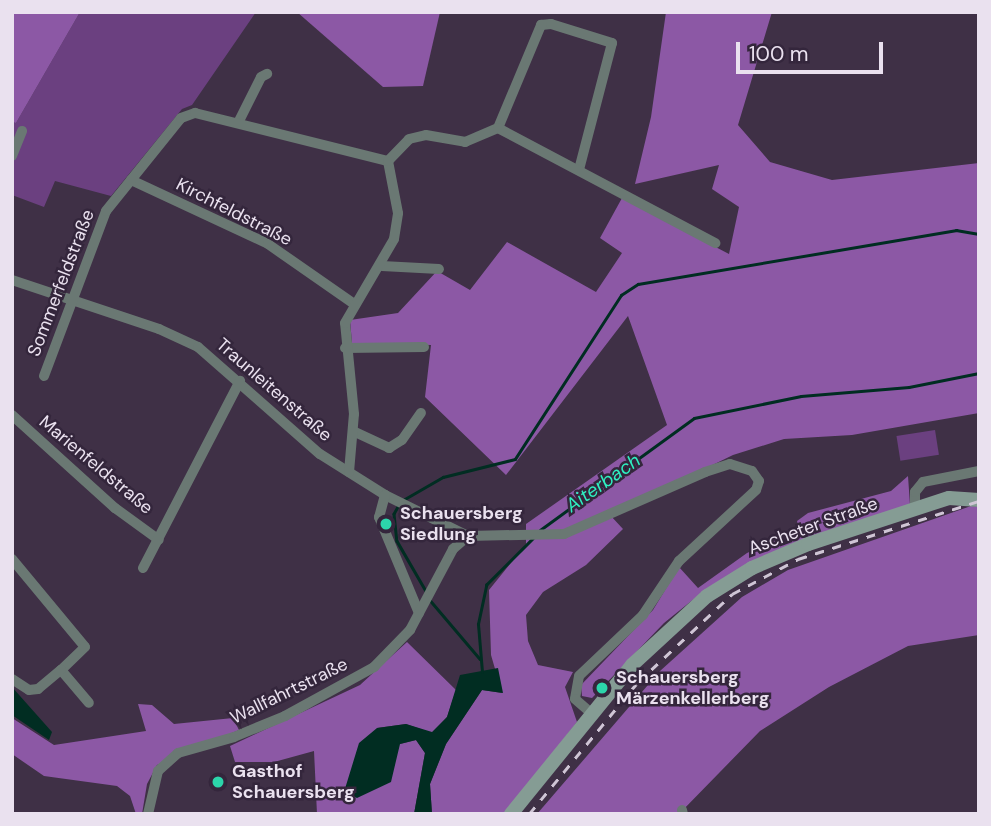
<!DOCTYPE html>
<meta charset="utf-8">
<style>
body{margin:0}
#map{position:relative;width:991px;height:826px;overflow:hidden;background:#3f3046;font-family:"DM Sans",sans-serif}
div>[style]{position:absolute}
.green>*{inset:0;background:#6b4080;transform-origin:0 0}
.forest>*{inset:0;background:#8c58a5}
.water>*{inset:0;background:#012d22}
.stream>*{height:2.5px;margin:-1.25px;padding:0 1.25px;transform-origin:1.25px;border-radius:1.25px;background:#012d22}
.street>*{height:10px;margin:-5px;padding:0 5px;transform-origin:5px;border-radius:5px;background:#6a7873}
.secondary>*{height:14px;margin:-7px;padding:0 7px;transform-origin:7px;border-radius:7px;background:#859c94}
.rail>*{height:2.5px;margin-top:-1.25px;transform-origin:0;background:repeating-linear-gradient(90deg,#cfc5d5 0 9px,transparent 0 18px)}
.dots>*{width:19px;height:19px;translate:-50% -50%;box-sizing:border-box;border:4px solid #34263c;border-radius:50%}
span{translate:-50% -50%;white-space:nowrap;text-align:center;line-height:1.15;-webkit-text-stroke:5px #34263c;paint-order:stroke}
.street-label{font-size:18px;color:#eae1ef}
.poi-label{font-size:18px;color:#eae1ef;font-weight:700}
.left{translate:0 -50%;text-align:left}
.water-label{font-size:19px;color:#2fefc1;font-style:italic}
.frame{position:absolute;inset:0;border:14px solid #eae1ef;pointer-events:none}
.scale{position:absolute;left:736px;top:42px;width:147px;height:32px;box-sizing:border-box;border:4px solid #eae1ef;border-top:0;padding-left:9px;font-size:21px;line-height:24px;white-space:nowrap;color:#eae1ef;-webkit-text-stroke:5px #34263c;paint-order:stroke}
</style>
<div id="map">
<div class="green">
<i style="clip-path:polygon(80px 12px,256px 12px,192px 105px,182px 109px,111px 196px,55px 181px,44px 207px,12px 195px,12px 122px,16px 123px)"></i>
<i style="left:935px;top:430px;width:25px;height:39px;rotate:81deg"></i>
</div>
<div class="forest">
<i style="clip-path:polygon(12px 12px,80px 12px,16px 123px,12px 122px)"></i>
<i style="clip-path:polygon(297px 12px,440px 12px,423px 86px,383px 87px)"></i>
<i style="clip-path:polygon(666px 12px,772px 12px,738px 125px,770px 162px,832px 180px,979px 163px,979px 413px,852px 435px,784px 439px,733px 455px,610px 515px,623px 529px,586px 565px,543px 592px,526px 615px,528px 641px,538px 665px,573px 672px,565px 687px,577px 722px,505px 814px,432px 814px,430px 784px,446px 744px,482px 690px,502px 693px,491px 655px,489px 590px,526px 544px,526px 524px,667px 425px,628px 316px,506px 475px,425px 397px,431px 345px,352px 343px,350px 320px,398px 313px,437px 271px,470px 290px,507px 242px,596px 292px,622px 253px,600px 238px,622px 198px,729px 254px,739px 207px,712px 189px,719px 165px,635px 184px,651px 117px)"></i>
<i style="clip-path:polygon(908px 476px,910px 505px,695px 598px,664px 623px,592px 698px,582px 696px,581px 685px,653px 610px,679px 567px,698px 588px,747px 553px,799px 529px,797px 521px,808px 513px,891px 491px)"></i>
<i style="clip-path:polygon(971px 506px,979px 507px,979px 635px,908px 646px,829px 687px,760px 731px,679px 814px,537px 814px,660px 671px,742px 597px,788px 570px)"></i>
<i style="clip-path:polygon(407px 642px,456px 690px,447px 717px,432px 733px,406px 724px,377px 728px,400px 744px,416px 740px,425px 753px,414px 814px,317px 814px,314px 751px,274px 762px,235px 762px,230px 746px,360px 685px)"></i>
<i style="clip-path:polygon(138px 704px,152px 705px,174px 724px,233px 718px,239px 730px,157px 765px,147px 784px,142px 814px,136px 814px,130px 796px,117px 786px,44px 776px,12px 754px,12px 718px,54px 745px,146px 731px)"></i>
</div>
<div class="water">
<i style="clip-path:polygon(498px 668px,503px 693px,482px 690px,446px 744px,430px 784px,432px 814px,414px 814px,425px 753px,416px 740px,400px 744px,391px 782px,357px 798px,344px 792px,359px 743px,377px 728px,406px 724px,432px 732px,447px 717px,460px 675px)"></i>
<i style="clip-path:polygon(12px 687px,52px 732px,49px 740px,12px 715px)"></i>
</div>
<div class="stream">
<i style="left:403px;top:500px;width:46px;rotate:-29.9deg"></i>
<i style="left:443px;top:477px;width:74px;rotate:-14deg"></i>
<i style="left:515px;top:459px;width:195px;rotate:-57.1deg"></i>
<i style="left:621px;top:295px;width:20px;rotate:-33deg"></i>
<i style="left:638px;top:284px;width:323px;rotate:-9.6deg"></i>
<i style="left:956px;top:230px;width:23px;rotate:10deg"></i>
<i style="left:399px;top:505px;width:10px;rotate:119deg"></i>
<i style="left:394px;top:514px;width:27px;rotate:84deg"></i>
<i style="left:397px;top:541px;width:58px;rotate:59.9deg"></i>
<i style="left:540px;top:530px;width:190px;rotate:-36deg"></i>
<i style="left:694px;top:418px;width:109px;rotate:-11.6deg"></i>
<i style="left:801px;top:396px;width:108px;rotate:-4.8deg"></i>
<i style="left:909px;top:387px;width:71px;rotate:-11.3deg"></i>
<i style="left:430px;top:600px;width:77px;rotate:49.7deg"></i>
<i style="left:482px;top:672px;width:48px;rotate:-94.8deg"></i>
<i style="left:478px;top:624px;width:40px;rotate:-78deg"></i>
<i style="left:486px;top:585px;width:66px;rotate:-45deg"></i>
</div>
<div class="street">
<i style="left:238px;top:123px;width:51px;rotate:-63.4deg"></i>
<i style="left:261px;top:77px;width:7px;rotate:-27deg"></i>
<i style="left:498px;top:128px;width:112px;rotate:-67.3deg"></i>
<i style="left:541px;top:25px;width:10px;rotate:-6deg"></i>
<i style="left:551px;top:24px;width:64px;rotate:17.3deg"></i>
<i style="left:612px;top:43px;width:131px;rotate:104.6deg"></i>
<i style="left:12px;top:156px;width:27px;rotate:-68deg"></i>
<i style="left:131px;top:180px;width:151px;rotate:25deg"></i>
<i style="left:268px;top:244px;width:103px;rotate:34.8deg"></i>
<i style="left:382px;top:266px;width:57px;rotate:3deg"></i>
<i style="left:12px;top:280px;width:155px;rotate:18.4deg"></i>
<i style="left:159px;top:329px;width:43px;rotate:24.8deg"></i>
<i style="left:198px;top:347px;width:162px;rotate:41.3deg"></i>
<i style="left:320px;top:454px;width:77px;rotate:32.2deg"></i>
<i style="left:385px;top:495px;width:93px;rotate:26.3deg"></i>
<i style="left:468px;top:536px;width:96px;rotate:-1.2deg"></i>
<i style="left:564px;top:534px;width:154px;rotate:-23.7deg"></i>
<i style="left:705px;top:472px;width:26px;rotate:-18deg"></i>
<i style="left:730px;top:464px;width:23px;rotate:18deg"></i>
<i style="left:752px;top:471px;width:12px;rotate:55deg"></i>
<i style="left:759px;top:481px;width:9px;rotate:108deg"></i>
<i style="left:756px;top:490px;width:105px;rotate:137.3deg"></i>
<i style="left:679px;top:561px;width:65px;rotate:123.7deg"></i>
<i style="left:643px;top:615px;width:88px;rotate:136.4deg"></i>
<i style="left:579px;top:676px;width:23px;rotate:100deg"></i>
<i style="left:575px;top:699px;width:21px;rotate:41deg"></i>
<i style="left:345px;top:348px;width:79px;rotate:-0.7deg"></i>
<i style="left:44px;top:376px;width:176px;rotate:-69.4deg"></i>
<i style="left:106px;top:211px;width:119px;rotate:-51.1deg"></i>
<i style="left:181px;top:118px;width:15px;rotate:-20deg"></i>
<i style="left:195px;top:113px;width:199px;rotate:14deg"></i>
<i style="left:12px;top:415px;width:139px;rotate:42.1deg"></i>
<i style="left:115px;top:508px;width:54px;rotate:36deg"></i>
<i style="left:355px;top:432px;width:38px;rotate:25deg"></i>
<i style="left:389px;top:448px;width:15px;rotate:-32deg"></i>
<i style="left:402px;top:440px;width:33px;rotate:-55deg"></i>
<i style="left:349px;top:472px;width:58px;rotate:-85.1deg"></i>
<i style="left:354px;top:414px;width:91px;rotate:-95.6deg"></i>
<i style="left:345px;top:323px;width:97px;rotate:-59.7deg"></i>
<i style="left:394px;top:239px;width:26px;rotate:-81deg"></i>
<i style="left:398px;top:213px;width:53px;rotate:-100.9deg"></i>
<i style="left:388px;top:161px;width:30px;rotate:-46deg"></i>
<i style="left:409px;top:139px;width:17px;rotate:-13deg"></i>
<i style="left:426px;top:135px;width:40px;rotate:10deg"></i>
<i style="left:465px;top:142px;width:36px;rotate:-23deg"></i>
<i style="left:498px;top:128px;width:246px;rotate:27.9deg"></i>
<i style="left:385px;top:495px;width:23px;rotate:105deg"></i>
<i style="left:379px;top:517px;width:104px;rotate:67.4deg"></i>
<i style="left:915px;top:510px;width:18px;rotate:-90deg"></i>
<i style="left:915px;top:492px;width:13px;rotate:-51deg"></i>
<i style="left:923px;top:482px;width:57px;rotate:-11.1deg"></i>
<i style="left:12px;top:559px;width:114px;rotate:50.3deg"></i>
<i style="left:85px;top:647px;width:33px;rotate:136deg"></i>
<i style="left:61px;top:670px;width:43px;rotate:49.7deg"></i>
<i style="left:143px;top:568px;width:211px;rotate:-62.6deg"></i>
<i style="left:12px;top:679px;width:20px;rotate:33deg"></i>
<i style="left:29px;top:690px;width:9px;rotate:-6deg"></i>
<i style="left:38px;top:689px;width:30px;rotate:-40deg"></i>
<i style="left:682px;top:810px;width:4px;rotate:76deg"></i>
<i style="left:148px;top:814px;width:44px;rotate:-76.9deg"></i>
<i style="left:158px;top:771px;width:27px;rotate:-42deg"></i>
<i style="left:178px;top:753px;width:58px;rotate:-15.9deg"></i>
<i style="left:234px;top:737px;width:55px;rotate:-22.4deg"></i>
<i style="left:285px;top:716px;width:102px;rotate:-28.8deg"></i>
<i style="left:374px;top:667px;width:52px;rotate:-45.8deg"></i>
<i style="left:410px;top:630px;width:92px;rotate:-62deg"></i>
<i style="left:453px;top:549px;width:20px;rotate:-41deg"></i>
</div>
<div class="secondary">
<i style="left:511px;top:814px;width:192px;rotate:-50.9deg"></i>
<i style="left:632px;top:665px;width:102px;rotate:-42.6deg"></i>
<i style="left:707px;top:596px;width:53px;rotate:-31.9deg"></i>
<i style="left:752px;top:568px;width:61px;rotate:-23.2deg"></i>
<i style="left:808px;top:544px;width:148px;rotate:-18.1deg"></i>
<i style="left:949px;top:498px;width:30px;rotate:4deg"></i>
</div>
<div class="rail">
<i style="left:529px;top:814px;width:171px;rotate:-50.5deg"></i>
<i style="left:638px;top:682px;width:129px;rotate:-43.1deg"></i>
<i style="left:732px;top:594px;width:75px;rotate:-27.9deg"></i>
<i style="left:798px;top:559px;width:190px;rotate:-17.8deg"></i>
</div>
<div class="dots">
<i style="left:386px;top:524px;background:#2cd5ab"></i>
<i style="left:602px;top:688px;background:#2cd5ab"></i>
<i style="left:218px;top:782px;background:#2cd5ab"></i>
</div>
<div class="street-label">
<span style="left:234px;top:212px;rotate:27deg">Kirchfeldstraße</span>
<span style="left:61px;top:283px;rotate:-69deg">Sommerfeldstraße</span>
<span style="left:274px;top:390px;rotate:41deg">Traunleitenstraße</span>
<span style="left:96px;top:465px;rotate:40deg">Marienfeldstraße</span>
<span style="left:813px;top:526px;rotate:-20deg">Ascheter Straße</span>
<span style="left:289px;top:691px;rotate:-26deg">Wallfahrtstraße</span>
</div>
<div class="poi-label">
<span class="left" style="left:400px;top:524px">Schauersberg<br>Siedlung</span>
<span class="left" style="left:616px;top:688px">Schauersberg<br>Märzenkellerberg</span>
<span class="left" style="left:232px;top:782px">Gasthof<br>Schauersberg</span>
</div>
<div class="water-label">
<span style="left:603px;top:483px;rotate:-35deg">Aiterbach</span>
</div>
<div class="frame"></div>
<div class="scale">100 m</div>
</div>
